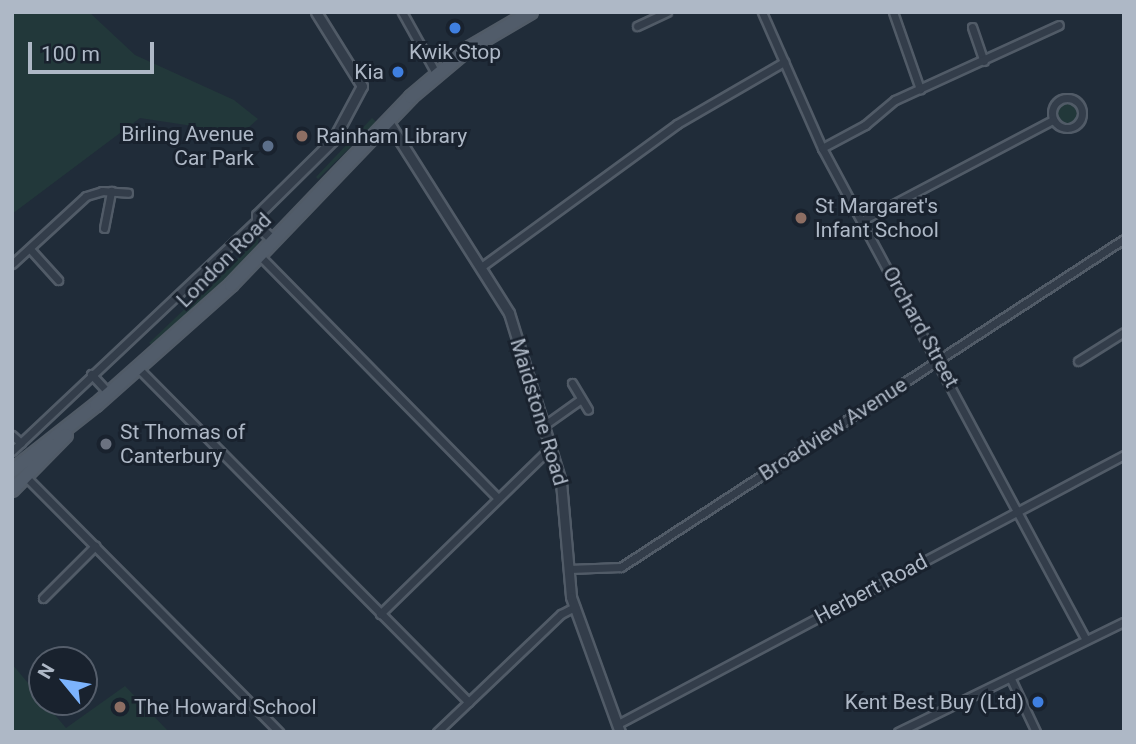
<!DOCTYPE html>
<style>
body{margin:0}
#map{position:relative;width:1136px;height:744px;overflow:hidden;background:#202c39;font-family:Roboto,sans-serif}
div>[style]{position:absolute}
.green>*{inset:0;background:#22383a}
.round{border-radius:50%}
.roads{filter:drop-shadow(2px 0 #515b67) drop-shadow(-2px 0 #515b67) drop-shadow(0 2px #515b67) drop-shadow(0 -2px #515b67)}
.minor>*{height:7px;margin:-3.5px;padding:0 3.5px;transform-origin:3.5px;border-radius:3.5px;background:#333d4a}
.minor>.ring{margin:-3.5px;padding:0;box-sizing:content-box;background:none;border:7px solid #333d4a;border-radius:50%}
.tertiary>*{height:9px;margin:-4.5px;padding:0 4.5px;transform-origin:4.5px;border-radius:4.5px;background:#333d4a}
.primary>*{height:12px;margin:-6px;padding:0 6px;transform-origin:6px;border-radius:6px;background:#515c6a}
.dots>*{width:19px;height:19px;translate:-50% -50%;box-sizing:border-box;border:4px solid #19222e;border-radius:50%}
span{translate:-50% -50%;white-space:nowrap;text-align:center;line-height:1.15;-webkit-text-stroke:6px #19222e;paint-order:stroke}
.poi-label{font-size:21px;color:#aeb8c6}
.right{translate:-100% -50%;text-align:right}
.left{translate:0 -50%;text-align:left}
.street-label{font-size:21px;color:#aeb8c6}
.frame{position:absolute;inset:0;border:14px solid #aeb8c6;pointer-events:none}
.north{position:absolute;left:28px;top:646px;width:70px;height:70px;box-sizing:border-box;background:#19222e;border:2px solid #555e6b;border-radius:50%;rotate:300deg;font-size:19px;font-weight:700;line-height:28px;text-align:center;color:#aeb8c6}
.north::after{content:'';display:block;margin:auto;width:24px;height:32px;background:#7cb3fd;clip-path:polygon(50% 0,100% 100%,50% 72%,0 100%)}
.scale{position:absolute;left:28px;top:42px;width:126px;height:32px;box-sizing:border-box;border:4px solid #aeb8c6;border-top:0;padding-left:9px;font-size:21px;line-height:24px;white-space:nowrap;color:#aeb8c6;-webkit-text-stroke:5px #19222e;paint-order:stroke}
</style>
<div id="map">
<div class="green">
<i style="clip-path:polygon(12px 12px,89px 12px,135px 55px,234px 100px,258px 119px,248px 128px,226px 131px,140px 118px,12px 214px)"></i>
<i class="round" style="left:1055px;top:102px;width:22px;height:22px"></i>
<i style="clip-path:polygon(372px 118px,376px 122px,318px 179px,316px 177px)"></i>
<i style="clip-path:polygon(259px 238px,257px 248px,228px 279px,153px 346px,149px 343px)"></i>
<i style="clip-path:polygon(12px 664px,66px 728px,125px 686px,169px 732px,12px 732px)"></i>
</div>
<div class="roads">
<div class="minor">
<i style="left:402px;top:12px;width:72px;rotate:60.9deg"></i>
<i style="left:762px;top:12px;width:149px;rotate:66.2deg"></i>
<i style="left:822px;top:148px;width:558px;rotate:61.78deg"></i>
<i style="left:893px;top:12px;width:82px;rotate:70.7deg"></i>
<i style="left:637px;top:26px;width:33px;rotate:-25deg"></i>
<i style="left:972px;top:27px;width:36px;rotate:71deg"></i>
<i class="ring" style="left:1052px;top:98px;width:23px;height:23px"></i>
<i style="left:822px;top:148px;width:49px;rotate:-28.1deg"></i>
<i style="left:865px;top:125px;width:39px;rotate:-40deg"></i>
<i style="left:895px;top:100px;width:180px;rotate:-24.6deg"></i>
<i style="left:863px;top:220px;width:215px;rotate:-27.8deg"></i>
<i style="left:104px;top:228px;width:38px;rotate:-79deg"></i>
<i style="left:30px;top:249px;width:42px;rotate:47.9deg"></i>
<i style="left:259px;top:255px;width:341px;rotate:45.5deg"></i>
<i style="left:12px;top:264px;width:100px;rotate:-42.6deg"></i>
<i style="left:86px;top:196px;width:17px;rotate:-17deg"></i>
<i style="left:102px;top:191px;width:26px;rotate:4deg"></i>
<i style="left:481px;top:267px;width:243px;rotate:-36.1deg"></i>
<i style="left:677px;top:124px;width:124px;rotate:-30.1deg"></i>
<i style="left:1078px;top:361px;width:54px;rotate:-32.2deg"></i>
<i style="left:138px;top:368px;width:470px;rotate:45.3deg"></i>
<i style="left:91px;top:374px;width:26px;rotate:47deg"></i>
<i style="left:572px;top:383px;width:31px;rotate:59deg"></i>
<i style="left:546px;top:424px;width:43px;rotate:-35.5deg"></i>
<i style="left:12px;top:435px;width:12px;rotate:42deg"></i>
<i style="left:12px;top:451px;width:334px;rotate:-43.3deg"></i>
<i style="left:25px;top:476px;width:361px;rotate:45.2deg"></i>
<i style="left:569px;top:569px;width:52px;rotate:-2.2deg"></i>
<i style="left:621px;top:567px;width:600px;rotate:-33.11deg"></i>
<i style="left:43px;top:598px;width:74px;rotate:-45deg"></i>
<i style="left:380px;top:614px;width:240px;rotate:-44.3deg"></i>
<i style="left:1011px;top:679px;width:59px;rotate:64.7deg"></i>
<i style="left:618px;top:724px;width:573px;rotate:-28deg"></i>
<i style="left:437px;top:732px;width:171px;rotate:-43.6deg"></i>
<i style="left:561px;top:614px;width:16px;rotate:-27deg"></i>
<i style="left:898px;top:732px;width:251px;rotate:-26deg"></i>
</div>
<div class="tertiary">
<i style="left:387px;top:120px;width:228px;rotate:57.7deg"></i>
<i style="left:509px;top:313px;width:177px;rotate:72.9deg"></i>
<i style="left:561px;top:482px;width:115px;rotate:85deg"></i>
<i style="left:571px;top:597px;width:144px;rotate:70.1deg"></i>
<i style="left:273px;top:240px;width:22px;rotate:-137deg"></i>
<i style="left:257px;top:225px;width:10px;rotate:-90deg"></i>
<i style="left:257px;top:215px;width:107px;rotate:-44.6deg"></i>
<i style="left:333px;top:140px;width:61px;rotate:-61.8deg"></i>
<i style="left:362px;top:86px;width:87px;rotate:-121.9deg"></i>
</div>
<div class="primary">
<i style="left:12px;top:471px;width:107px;rotate:-38.2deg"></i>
<i style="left:96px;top:405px;width:181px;rotate:-41.6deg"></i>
<i style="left:231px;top:285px;width:260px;rotate:-46.2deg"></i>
<i style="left:411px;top:97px;width:75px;rotate:-40.1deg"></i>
<i style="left:468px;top:49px;width:73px;rotate:-30.4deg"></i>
<i style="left:12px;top:490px;width:77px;rotate:-45.5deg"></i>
</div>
</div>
<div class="dots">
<i style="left:455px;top:28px;background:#3f7fe0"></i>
<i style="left:398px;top:72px;background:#3f7fe0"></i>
<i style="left:302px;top:136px;background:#8d6e63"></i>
<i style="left:268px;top:146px;background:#5c6f8a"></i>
<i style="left:801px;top:218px;background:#8d6e63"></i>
<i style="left:106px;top:444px;background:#6b7280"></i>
<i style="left:1038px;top:702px;background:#3f7fe0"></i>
<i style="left:120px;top:707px;background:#8d6e63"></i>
</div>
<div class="poi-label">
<span style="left:455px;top:52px">Kwik Stop</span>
<span class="right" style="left:384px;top:72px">Kia</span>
<span class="right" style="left:254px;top:146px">Birling Avenue<br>Car Park</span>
<span class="left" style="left:316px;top:136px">Rainham Library</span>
<span class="left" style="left:815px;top:218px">St Margaret's<br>Infant School</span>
<span class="left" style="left:120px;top:444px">St Thomas of<br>Canterbury</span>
<span class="right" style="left:1024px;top:702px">Kent Best Buy (Ltd)</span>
<span class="left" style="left:134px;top:707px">The Howard School</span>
</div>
<div class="street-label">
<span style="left:224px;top:260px;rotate:-45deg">London Road</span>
<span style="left:921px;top:327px;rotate:61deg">Orchard Street</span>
<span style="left:539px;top:412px;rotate:73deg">Maidstone Road</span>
<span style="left:833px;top:429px;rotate:-33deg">Broadview Avenue</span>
<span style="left:871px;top:589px;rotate:-28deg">Herbert Road</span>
</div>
<div class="frame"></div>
<div class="north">N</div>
<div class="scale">100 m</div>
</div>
